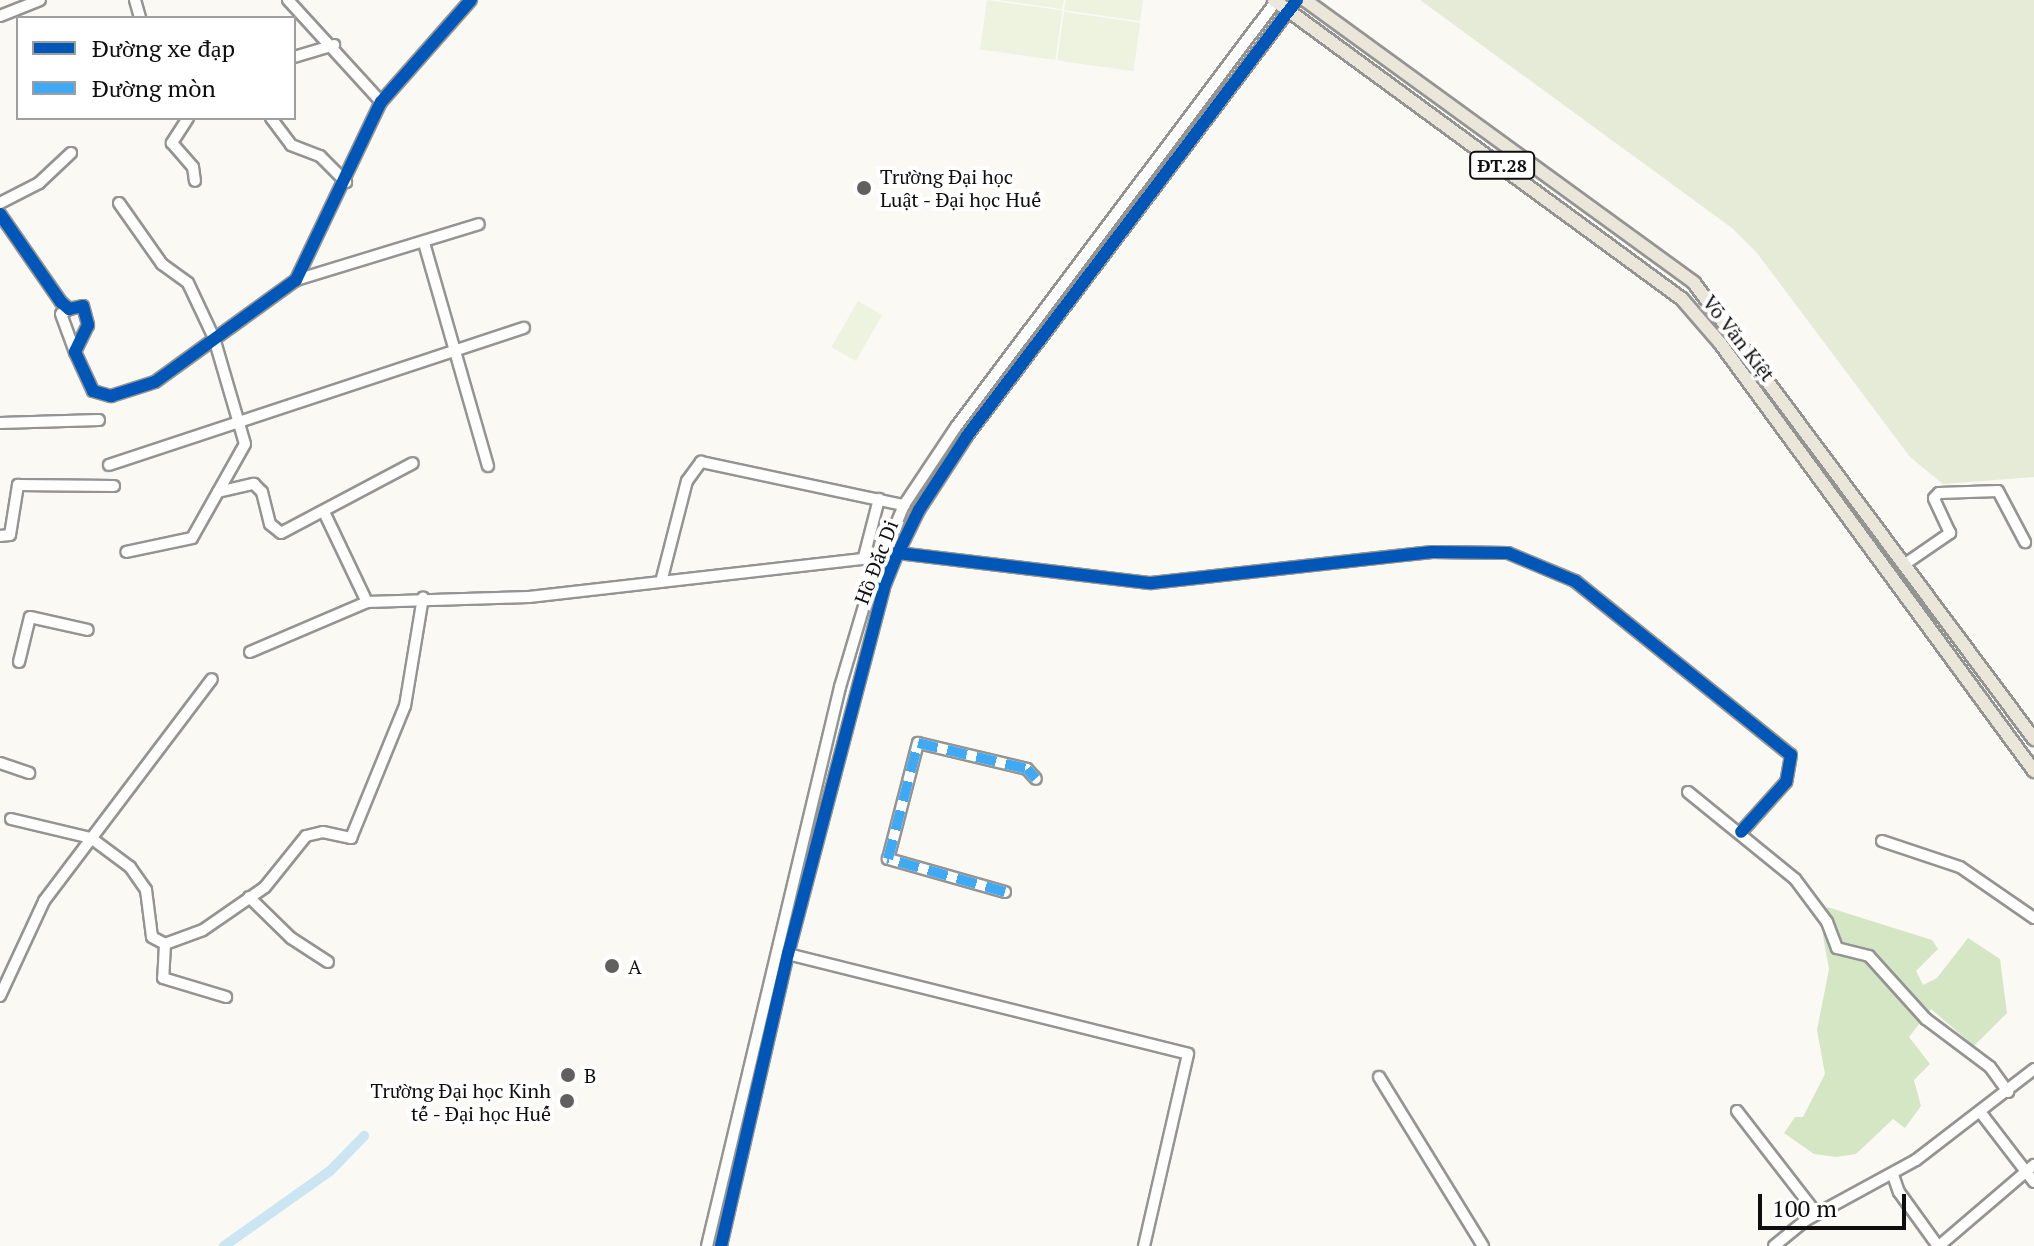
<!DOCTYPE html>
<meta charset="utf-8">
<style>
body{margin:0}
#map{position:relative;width:2034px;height:1246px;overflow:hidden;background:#faf9f4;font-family:"PT Serif",serif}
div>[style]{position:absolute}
.forest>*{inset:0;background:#d5e6c4}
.cemetery>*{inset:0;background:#e6ebd8}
.pitch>*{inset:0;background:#edf3df;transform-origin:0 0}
.canal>*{height:10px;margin:-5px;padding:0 5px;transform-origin:5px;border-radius:5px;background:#cce5f3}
.roads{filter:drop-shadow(2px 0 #949492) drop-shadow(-2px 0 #949492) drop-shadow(0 2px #949492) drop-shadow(0 -2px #949492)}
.minor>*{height:10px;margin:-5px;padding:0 5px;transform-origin:5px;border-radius:5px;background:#fefefd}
.major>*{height:12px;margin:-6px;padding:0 6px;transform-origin:6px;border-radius:6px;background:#ebe6da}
.quiet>*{height:10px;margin-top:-5px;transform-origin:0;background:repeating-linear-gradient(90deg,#3fa9f5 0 20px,transparent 0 30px)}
.cycleway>*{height:12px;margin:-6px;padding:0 6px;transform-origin:6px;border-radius:6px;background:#0057b8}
.dots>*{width:22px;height:22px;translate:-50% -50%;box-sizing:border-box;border:4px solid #fff;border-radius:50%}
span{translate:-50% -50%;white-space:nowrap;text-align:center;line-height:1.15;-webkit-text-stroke:8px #fff;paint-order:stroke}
.shield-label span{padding:2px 6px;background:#fff;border:2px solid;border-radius:6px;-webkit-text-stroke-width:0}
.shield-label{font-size:18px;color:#0e0e0e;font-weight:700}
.poi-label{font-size:20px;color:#0e0e0e}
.left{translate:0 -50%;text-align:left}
.right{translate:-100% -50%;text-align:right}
.street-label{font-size:20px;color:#0e0e0e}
.legend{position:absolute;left:16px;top:16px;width:280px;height:104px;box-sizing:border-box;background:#fff;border:2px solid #9f9f9f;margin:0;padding:10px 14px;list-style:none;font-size:24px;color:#0e0e0e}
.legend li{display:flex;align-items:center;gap:16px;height:40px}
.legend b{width:40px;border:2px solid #9f9f9f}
.scale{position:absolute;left:1758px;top:1194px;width:148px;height:36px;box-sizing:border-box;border:4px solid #0e0e0e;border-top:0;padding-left:10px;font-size:24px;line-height:28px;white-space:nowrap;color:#0e0e0e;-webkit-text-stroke:6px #fff;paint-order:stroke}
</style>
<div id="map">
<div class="forest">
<i style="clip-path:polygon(1827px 907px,1932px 940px,1938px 949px,1916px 971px,1923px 985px,1937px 978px,1968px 938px,2000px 959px,2007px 1013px,1974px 1046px,1931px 1009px,1909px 1037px,1930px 1064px,1914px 1080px,1921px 1106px,1905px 1128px,1893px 1119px,1856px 1154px,1836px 1157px,1814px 1154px,1784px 1133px,1795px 1117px,1803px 1117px,1825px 1074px,1817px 1030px,1829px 969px,1823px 936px)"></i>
</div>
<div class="cemetery">
<i style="clip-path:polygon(1420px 0,2034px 0,2034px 477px,1943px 484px,1910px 457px,1757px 253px,1732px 228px)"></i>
</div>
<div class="pitch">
<i style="left:987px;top:0;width:76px;height:50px;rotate:8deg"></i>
<i style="clip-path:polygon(998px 0,1064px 0,1062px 9px)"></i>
<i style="clip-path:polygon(1066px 0,1143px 0,1140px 21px,1064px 10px)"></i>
<i style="left:1064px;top:12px;width:77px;height:49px;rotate:8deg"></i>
<i style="left:858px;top:301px;width:28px;height:53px;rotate:30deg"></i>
</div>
<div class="canal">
<i style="left:224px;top:1246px;width:130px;rotate:-35.3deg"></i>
<i style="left:330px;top:1171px;width:49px;rotate:-45.8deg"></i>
</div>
<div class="roads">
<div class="minor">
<i style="left:135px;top:0;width:19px;rotate:74deg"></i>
<i style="left:288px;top:0;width:138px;rotate:47.6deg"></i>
<i style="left:0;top:16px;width:43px;rotate:-21.8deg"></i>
<i style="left:294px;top:57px;width:42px;rotate:-16.7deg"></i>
<i style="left:188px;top:118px;width:30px;rotate:123deg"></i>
<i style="left:172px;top:143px;width:32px;rotate:49deg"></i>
<i style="left:193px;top:167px;width:14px;rotate:82deg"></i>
<i style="left:271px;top:118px;width:34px;rotate:53deg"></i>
<i style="left:291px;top:145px;width:31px;rotate:21deg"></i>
<i style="left:320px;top:156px;width:37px;rotate:45deg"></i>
<i style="left:0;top:203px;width:44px;rotate:-27.1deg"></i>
<i style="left:39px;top:183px;width:44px;rotate:-43.2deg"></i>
<i style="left:119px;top:203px;width:75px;rotate:54.8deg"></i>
<i style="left:162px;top:264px;width:32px;rotate:36deg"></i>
<i style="left:188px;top:283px;width:61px;rotate:64.7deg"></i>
<i style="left:214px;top:338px;width:110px;rotate:73.7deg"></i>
<i style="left:245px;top:444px;width:108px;rotate:119.4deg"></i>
<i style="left:192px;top:538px;width:67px;rotate:168deg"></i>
<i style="left:0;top:214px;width:107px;rotate:55.3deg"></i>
<i style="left:61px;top:302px;width:11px;rotate:41deg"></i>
<i style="left:69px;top:309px;width:14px;rotate:-12deg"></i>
<i style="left:83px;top:306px;width:20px;rotate:75deg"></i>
<i style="left:88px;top:325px;width:30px;rotate:116deg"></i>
<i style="left:75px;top:352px;width:43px;rotate:65.2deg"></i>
<i style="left:93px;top:391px;width:19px;rotate:16deg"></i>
<i style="left:111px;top:396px;width:46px;rotate:-17.7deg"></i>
<i style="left:155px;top:382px;width:174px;rotate:-35.9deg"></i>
<i style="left:296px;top:280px;width:197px;rotate:-64.5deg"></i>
<i style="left:381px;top:102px;width:136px;rotate:-48.6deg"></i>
<i style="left:424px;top:243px;width:232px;rotate:74deg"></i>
<i style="left:296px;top:280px;width:191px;rotate:-17deg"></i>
<i style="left:69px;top:309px;width:9px;rotate:148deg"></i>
<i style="left:61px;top:314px;width:40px;rotate:69.8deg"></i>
<i style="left:0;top:423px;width:99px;rotate:-1.7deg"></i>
<i style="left:109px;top:465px;width:437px;rotate:-18.3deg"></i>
<i style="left:218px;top:492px;width:37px;rotate:-13deg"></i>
<i style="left:254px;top:484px;width:11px;rotate:45deg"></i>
<i style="left:262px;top:492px;width:33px;rotate:76deg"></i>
<i style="left:270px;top:524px;width:14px;rotate:39deg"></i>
<i style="left:281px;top:533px;width:149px;rotate:-27.9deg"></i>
<i style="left:324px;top:512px;width:100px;rotate:64.5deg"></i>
<i style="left:0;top:536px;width:10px;rotate:-6deg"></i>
<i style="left:10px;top:535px;width:51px;rotate:-80.9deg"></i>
<i style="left:18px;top:485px;width:96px;rotate:0.6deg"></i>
<i style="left:898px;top:553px;width:255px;rotate:6.8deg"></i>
<i style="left:1151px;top:583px;width:283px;rotate:-6.3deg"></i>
<i style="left:1432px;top:552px;width:76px;rotate:0.8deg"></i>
<i style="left:1508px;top:553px;width:73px;rotate:22.7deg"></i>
<i style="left:1575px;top:581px;width:277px;rotate:38.9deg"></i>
<i style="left:1791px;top:755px;width:27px;rotate:100deg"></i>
<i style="left:1786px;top:782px;width:67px;rotate:132deg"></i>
<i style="left:864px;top:557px;width:60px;rotate:-75.5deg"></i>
<i style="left:1905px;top:564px;width:55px;rotate:-34.6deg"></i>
<i style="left:1950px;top:533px;width:38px;rotate:-115deg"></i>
<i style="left:1934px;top:498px;width:7px;rotate:-45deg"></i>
<i style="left:1939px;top:493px;width:59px;rotate:-1.9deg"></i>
<i style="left:1998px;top:491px;width:58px;rotate:62.1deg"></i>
<i style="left:661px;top:582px;width:104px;rotate:-75.6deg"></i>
<i style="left:687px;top:481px;width:24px;rotate:-54deg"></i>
<i style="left:701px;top:462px;width:208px;rotate:12deg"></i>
<i style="left:250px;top:652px;width:127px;rotate:-23.1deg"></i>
<i style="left:367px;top:602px;width:162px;rotate:-1.8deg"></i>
<i style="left:529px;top:597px;width:353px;rotate:-6.5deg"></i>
<i style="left:19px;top:662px;width:46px;rotate:-76.3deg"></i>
<i style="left:30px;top:617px;width:59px;rotate:12.6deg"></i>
<i style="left:0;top:763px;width:31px;rotate:19deg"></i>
<i style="left:1688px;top:792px;width:138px;rotate:39.1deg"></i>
<i style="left:1795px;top:879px;width:54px;rotate:53.3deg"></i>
<i style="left:1827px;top:922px;width:28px;rotate:69deg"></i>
<i style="left:1837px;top:948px;width:33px;rotate:14deg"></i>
<i style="left:1869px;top:956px;width:85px;rotate:47.9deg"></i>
<i style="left:1926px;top:1019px;width:80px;rotate:36.9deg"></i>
<i style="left:1990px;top:1067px;width:31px;rotate:54deg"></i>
<i style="left:11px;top:819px;width:82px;rotate:13.4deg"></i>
<i style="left:91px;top:838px;width:49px;rotate:36.6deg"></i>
<i style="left:130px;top:867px;width:28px;rotate:55deg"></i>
<i style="left:146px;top:890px;width:47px;rotate:82.7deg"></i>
<i style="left:152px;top:937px;width:15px;rotate:28deg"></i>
<i style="left:165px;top:944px;width:40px;rotate:-20.2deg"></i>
<i style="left:203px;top:930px;width:75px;rotate:-34.7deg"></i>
<i style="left:265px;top:887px;width:65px;rotate:-51.2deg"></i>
<i style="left:306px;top:836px;width:17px;rotate:-13deg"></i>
<i style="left:323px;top:832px;width:29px;rotate:12deg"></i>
<i style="left:351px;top:838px;width:143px;rotate:-67.8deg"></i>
<i style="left:405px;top:706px;width:110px;rotate:-80.6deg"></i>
<i style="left:1882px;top:841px;width:82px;rotate:18.4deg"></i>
<i style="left:1960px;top:867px;width:90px;rotate:34.6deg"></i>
<i style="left:1005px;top:892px;width:122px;rotate:-164.2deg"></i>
<i style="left:888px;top:859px;width:120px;rotate:-75.5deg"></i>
<i style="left:918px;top:743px;width:112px;rotate:13.4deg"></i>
<i style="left:1027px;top:769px;width:13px;rotate:48deg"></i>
<i style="left:249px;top:897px;width:59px;rotate:44.3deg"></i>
<i style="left:291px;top:938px;width:44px;rotate:33deg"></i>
<i style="left:165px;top:944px;width:34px;rotate:93deg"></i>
<i style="left:163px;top:978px;width:66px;rotate:16.8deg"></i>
<i style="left:788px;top:954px;width:412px;rotate:14deg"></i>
<i style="left:1188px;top:1054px;width:197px;rotate:102.9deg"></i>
<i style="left:0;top:996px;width:105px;rotate:-65.1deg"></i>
<i style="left:44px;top:901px;width:278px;rotate:-52.9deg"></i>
<i style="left:1379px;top:1077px;width:198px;rotate:58.4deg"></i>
<i style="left:1737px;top:1111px;width:130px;rotate:52.2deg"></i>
<i style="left:1981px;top:1113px;width:87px;rotate:52.5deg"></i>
<i style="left:1893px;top:1175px;width:18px;rotate:71deg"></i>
<i style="left:1899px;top:1192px;width:67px;rotate:54.2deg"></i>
<i style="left:707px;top:1246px;width:575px;rotate:-76.62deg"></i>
<i style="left:840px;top:687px;width:105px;rotate:-73.5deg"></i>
<i style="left:870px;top:586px;width:88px;rotate:-67.2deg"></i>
<i style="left:904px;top:505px;width:94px;rotate:-56.3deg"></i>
<i style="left:956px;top:427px;width:534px;rotate:-53.07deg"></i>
<i style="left:721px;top:1246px;width:300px;rotate:-77.1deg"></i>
<i style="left:788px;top:954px;width:379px;rotate:-75.3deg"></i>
<i style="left:884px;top:587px;width:37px;rotate:-68deg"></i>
<i style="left:898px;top:553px;width:48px;rotate:-64deg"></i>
<i style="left:919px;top:510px;width:88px;rotate:-57deg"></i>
<i style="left:967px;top:436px;width:547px;rotate:-52.88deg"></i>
<i style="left:1774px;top:1246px;width:41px;rotate:-39.1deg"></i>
<i style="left:1806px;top:1220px;width:125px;rotate:-28.6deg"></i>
<i style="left:1916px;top:1160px;width:149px;rotate:-37.6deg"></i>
<i style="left:1939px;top:1246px;width:125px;rotate:-40.5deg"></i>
</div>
<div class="major">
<i style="left:1274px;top:0;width:506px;rotate:36.24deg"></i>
<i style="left:1682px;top:299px;width:58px;rotate:49.2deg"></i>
<i style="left:1720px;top:343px;width:531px;rotate:53.73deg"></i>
<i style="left:1305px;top:0;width:481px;rotate:36deg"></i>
<i style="left:1694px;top:283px;width:569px;rotate:53.29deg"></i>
</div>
</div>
<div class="quiet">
<i style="left:1005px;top:892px;width:122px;rotate:-164.2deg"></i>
<i style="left:888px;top:859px;width:120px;rotate:-75.5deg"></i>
<i style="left:918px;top:743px;width:112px;rotate:13.4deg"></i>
<i style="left:1027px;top:769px;width:13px;rotate:48deg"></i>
</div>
<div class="cycleway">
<i style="left:0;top:214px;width:107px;rotate:55.3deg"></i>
<i style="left:61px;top:302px;width:11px;rotate:41deg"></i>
<i style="left:69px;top:309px;width:14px;rotate:-12deg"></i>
<i style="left:83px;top:306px;width:20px;rotate:75deg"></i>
<i style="left:88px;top:325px;width:30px;rotate:116deg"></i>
<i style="left:75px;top:352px;width:43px;rotate:65.2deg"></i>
<i style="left:93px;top:391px;width:19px;rotate:16deg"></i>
<i style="left:111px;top:396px;width:46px;rotate:-17.7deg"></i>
<i style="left:155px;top:382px;width:174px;rotate:-35.9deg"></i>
<i style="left:296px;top:280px;width:197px;rotate:-64.5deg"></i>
<i style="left:381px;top:102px;width:136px;rotate:-48.6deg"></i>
<i style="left:898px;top:553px;width:255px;rotate:6.8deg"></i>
<i style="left:1151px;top:583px;width:283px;rotate:-6.3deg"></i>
<i style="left:1432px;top:552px;width:76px;rotate:0.8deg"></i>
<i style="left:1508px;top:553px;width:73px;rotate:22.7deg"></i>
<i style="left:1575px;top:581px;width:277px;rotate:38.9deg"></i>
<i style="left:1791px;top:755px;width:27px;rotate:100deg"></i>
<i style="left:1786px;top:782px;width:67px;rotate:132deg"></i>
<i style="left:721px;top:1246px;width:300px;rotate:-77.1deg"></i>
<i style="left:788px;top:954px;width:379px;rotate:-75.3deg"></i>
<i style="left:884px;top:587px;width:37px;rotate:-68deg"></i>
<i style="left:898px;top:553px;width:48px;rotate:-64deg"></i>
<i style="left:919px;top:510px;width:88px;rotate:-57deg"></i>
<i style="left:967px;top:436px;width:547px;rotate:-52.88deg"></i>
</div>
<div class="dots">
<i style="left:864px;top:188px;background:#61605e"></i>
<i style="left:612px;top:966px;background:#61605e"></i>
<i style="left:568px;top:1075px;background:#61605e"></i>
<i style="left:567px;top:1101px;background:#61605e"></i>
</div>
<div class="shield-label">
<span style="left:1502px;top:165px">ĐT.28</span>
</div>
<div class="poi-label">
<span class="left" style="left:880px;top:188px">Trường Đại học<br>Luật - Đại học Huế</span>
<span class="left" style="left:628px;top:966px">A</span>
<span class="left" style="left:584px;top:1075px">B</span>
<span class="right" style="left:551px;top:1102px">Trường Đại học Kinh<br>tế - Đại học Huế</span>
</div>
<div class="street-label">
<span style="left:1739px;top:338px;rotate:52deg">Võ Văn Kiệt</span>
<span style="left:876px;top:562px;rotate:-69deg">Hồ Đắc Di</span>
</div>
<ul class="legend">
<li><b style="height:10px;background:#0057b8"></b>Đường xe đạp</li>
<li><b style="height:10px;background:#3fa9f5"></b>Đường mòn</li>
</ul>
<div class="scale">100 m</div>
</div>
